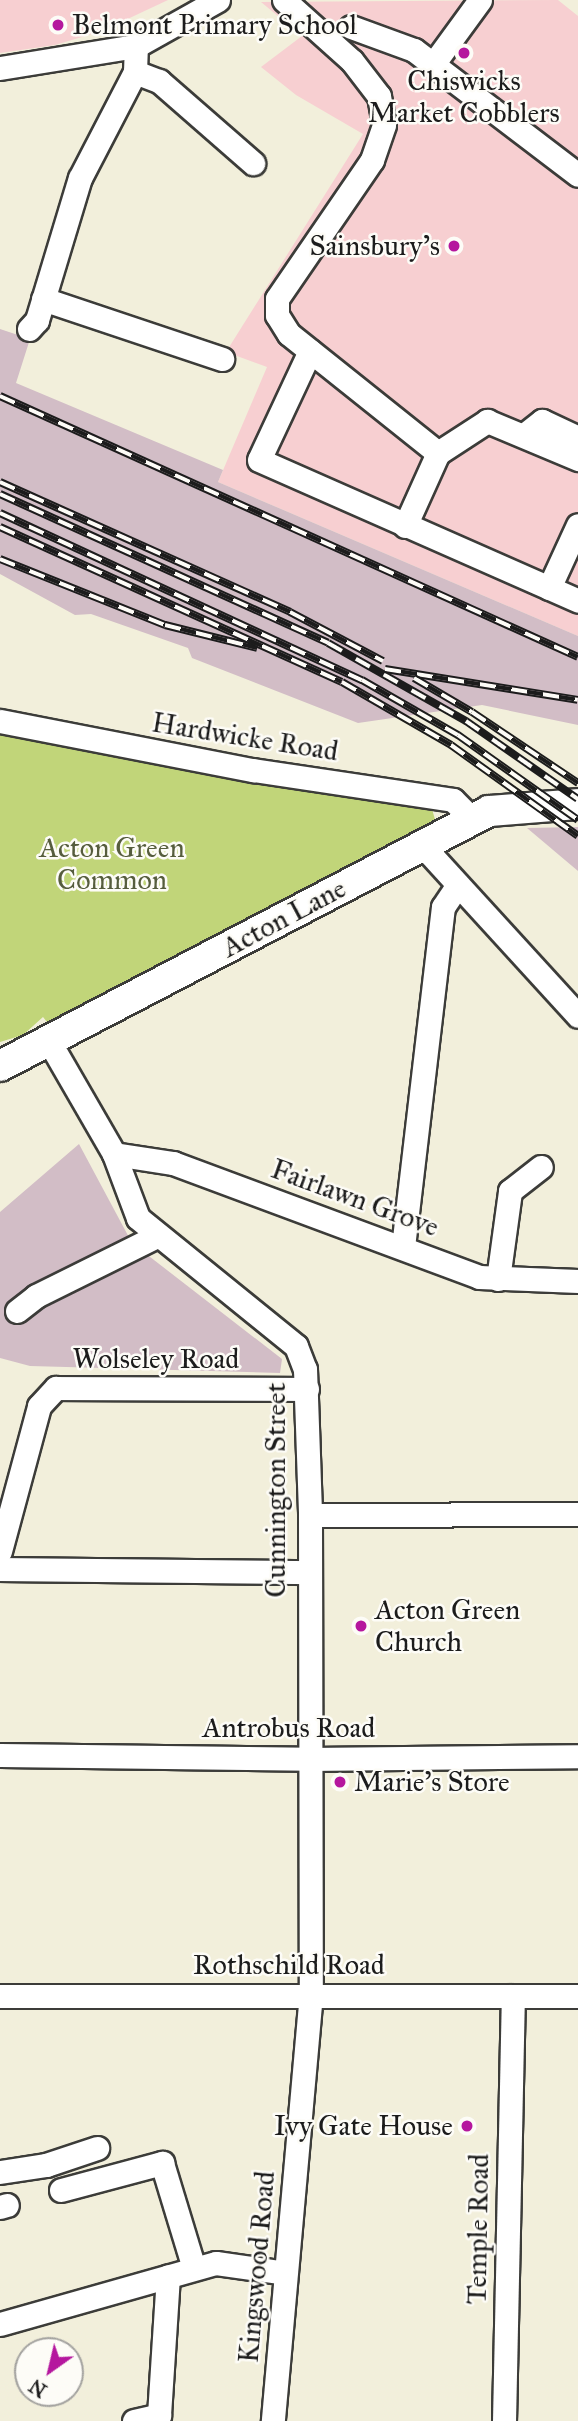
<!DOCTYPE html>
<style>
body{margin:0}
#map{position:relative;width:578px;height:2421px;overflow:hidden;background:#f2efdb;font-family:"IM FELL Great Primer",serif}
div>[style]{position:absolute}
.built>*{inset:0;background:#f7cfd1}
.industrial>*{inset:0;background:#d2bdc6}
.green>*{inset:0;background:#c1d579}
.roads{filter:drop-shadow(2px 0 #3c3c39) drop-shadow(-2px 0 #3c3c39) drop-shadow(0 2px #3c3c39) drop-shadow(0 -2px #3c3c39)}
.minor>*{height:23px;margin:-11.5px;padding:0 11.5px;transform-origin:11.5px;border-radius:11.5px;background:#fff}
.major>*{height:30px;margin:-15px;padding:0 15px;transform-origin:15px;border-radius:15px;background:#fff}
.rail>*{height:8px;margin-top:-4px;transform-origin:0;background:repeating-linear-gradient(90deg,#fdfcf7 0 16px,#1c1c1c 0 32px);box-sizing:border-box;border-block:2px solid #1c1c1c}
.dots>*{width:19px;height:19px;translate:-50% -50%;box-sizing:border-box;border:4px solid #fdfcf7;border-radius:50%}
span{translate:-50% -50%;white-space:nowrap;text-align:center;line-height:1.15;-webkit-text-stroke:5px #fdfcf7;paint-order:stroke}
.poi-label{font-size:28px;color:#1c1c1c}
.left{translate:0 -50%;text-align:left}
.right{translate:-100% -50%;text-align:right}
.street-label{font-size:28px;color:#1c1c1c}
.park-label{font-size:28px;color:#565d3d}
.north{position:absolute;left:14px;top:2337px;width:70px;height:70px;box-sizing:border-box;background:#fdfcf7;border:2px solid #a3a29f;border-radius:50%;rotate:214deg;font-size:19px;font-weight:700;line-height:28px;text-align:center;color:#1c1c1c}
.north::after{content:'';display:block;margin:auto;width:24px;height:32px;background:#b5179e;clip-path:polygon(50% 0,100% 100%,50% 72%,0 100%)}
</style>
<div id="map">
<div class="built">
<i style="clip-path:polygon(0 0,168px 0,102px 31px,55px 45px,0 53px)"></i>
<i style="clip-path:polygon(558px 0,578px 16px,578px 636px,218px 482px,267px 367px,226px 352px,363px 134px,296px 95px,261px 67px,302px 36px,261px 2px)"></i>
</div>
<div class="industrial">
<i style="clip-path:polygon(0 329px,30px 339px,16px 383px,223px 470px,218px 482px,578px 636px,578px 725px,482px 705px,358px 723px,192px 658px,188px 648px,91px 614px,75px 615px,0 574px)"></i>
<i style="clip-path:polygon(578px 827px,578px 871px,527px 828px)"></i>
<i style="clip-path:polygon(79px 1144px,132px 1243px,282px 1359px,280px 1373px,30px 1366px,0 1358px,0 1212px)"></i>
</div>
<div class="green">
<i style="clip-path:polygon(0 729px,432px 809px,436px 823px,47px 1022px,43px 1017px,23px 1035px,0 1042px)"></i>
</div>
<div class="roads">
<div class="minor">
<i style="left:284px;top:0;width:91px;rotate:41.9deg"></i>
<i style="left:352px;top:61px;width:44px;rotate:52.4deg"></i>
<i style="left:379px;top:96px;width:29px;rotate:80deg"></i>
<i style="left:384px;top:125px;width:37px;rotate:109deg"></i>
<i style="left:372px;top:160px;width:168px;rotate:124.4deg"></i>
<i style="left:277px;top:299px;width:16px;rotate:90deg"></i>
<i style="left:277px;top:315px;width:22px;rotate:58deg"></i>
<i style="left:289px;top:334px;width:191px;rotate:38.6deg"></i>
<i style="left:351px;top:27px;width:67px;rotate:20.1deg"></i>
<i style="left:414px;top:50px;width:206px;rotate:37.3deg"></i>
<i style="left:434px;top:63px;width:78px;rotate:-53.9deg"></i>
<i style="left:0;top:68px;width:138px;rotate:-9.2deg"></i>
<i style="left:136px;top:46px;width:94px;rotate:-29.3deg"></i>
<i style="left:135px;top:72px;width:26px;rotate:21deg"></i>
<i style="left:159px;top:81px;width:125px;rotate:41.1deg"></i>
<i style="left:43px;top:299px;width:189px;rotate:18.5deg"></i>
<i style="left:29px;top:329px;width:12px;rotate:-48deg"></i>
<i style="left:37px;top:320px;width:148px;rotate:-73.2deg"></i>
<i style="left:80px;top:178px;width:119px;rotate:-62.6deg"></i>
<i style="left:135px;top:72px;width:26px;rotate:-88deg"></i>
<i style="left:310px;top:351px;width:120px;rotate:115.1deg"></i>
<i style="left:259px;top:460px;width:349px;rotate:23.8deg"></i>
<i style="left:524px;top:435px;width:23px;rotate:-38deg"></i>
<i style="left:542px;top:421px;width:40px;rotate:25deg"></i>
<i style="left:405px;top:526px;width:80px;rotate:-65.7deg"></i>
<i style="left:438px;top:453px;width:59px;rotate:-33.1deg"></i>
<i style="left:487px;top:421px;width:99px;rotate:22.7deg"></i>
<i style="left:549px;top:588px;width:69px;rotate:-65.3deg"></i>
<i style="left:0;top:721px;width:258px;rotate:11deg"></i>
<i style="left:253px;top:770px;width:202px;rotate:8.5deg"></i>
<i style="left:453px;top:800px;width:28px;rotate:45deg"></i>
<i style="left:422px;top:845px;width:231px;rotate:47.6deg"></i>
<i style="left:50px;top:1043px;width:128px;rotate:60deg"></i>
<i style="left:114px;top:1154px;width:68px;rotate:69.4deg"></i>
<i style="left:138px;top:1218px;width:203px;rotate:39deg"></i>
<i style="left:296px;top:1346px;width:25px;rotate:69deg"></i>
<i style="left:305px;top:1369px;width:146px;rotate:88deg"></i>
<i style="left:310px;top:1515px;width:478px;rotate:89.9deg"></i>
<i style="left:311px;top:1993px;width:430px;rotate:95.1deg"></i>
<i style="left:114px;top:1154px;width:60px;rotate:8.7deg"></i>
<i style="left:173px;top:1163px;width:327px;rotate:20.4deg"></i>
<i style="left:479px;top:1277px;width:99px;rotate:2.3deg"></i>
<i style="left:403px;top:1247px;width:342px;rotate:-83.3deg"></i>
<i style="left:443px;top:907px;width:25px;rotate:-56deg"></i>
<i style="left:498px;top:1279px;width:89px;rotate:-82.2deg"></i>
<i style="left:510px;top:1191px;width:39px;rotate:-38deg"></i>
<i style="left:17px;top:1311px;width:24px;rotate:-38deg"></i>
<i style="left:36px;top:1296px;width:135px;rotate:-26.4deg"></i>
<i style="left:310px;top:1515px;width:268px;rotate:-0.2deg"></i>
<i style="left:0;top:1551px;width:150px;rotate:-74.9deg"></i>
<i style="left:39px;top:1406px;width:25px;rotate:-47deg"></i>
<i style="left:56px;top:1388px;width:251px;rotate:0.2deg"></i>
<i style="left:0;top:1569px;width:307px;rotate:0.6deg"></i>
<i style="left:0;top:1755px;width:308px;rotate:0.7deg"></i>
<i style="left:308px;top:1759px;width:270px;rotate:-0.6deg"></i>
<i style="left:0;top:1996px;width:578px"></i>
<i style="left:0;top:2172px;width:47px;rotate:-8.7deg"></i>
<i style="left:46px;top:2165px;width:54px;rotate:-18.4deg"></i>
<i style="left:61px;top:2190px;width:105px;rotate:-15deg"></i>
<i style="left:162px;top:2163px;width:110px;rotate:73.1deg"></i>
<i style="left:0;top:2207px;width:7px;rotate:-16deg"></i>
<i style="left:0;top:2324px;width:224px;rotate:-15.8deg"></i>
<i style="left:216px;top:2263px;width:70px;rotate:8.2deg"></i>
<i style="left:134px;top:2421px;width:26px;rotate:-13deg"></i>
<i style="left:159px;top:2415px;width:139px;rotate:-86.3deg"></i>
<i style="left:504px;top:2421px;width:425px;rotate:-88.8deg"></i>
</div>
<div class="major">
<i style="left:0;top:1066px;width:551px;rotate:-27.54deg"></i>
<i style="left:489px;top:811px;width:89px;rotate:-4.5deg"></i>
</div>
</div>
<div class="rail">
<i style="left:0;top:396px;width:634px;rotate:24.3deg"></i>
<i style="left:0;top:482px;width:318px;rotate:24.1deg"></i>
<i style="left:290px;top:612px;width:105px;rotate:27.8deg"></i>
<i style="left:0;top:494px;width:360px;rotate:24.4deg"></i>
<i style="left:328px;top:643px;width:159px;rotate:29.5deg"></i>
<i style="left:466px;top:721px;width:136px;rotate:34.9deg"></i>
<i style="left:0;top:513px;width:399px;rotate:24.8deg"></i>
<i style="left:362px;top:680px;width:111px;rotate:29.8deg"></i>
<i style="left:458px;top:735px;width:147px;rotate:35.3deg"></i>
<i style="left:0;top:527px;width:375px;rotate:24.4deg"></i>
<i style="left:342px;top:682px;width:126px;rotate:30deg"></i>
<i style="left:451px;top:745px;width:156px;rotate:35.6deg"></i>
<i style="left:0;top:559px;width:178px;rotate:21.8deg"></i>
<i style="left:165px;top:625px;width:95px;rotate:14deg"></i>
<i style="left:385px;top:669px;width:195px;rotate:9.1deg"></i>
<i style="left:414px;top:678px;width:67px;rotate:30.4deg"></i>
<i style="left:472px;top:712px;width:128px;rotate:33.8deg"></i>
</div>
<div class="dots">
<i style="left:58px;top:25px;background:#b5179e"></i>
<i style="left:464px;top:53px;background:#b5179e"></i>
<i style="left:454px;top:246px;background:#b5179e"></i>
<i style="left:361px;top:1626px;background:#b5179e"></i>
<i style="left:340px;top:1782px;background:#b5179e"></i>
<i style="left:467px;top:2126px;background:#b5179e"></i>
</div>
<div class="poi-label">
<span class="left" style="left:72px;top:25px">Belmont Primary School</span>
<span style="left:464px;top:97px">Chiswicks<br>Market Cobblers</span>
<span class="right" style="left:440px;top:246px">Sainsbury's</span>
<span class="left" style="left:375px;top:1626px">Acton Green<br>Church</span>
<span class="left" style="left:354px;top:1782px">Marie's Store</span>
<span class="right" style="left:453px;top:2126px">Ivy Gate House</span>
</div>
<div class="street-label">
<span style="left:245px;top:737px;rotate:9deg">Hardwicke Road</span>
<span style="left:284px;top:918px;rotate:-28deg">Acton Lane</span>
<span style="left:355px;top:1198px;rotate:20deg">Fairlawn Grove</span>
<span style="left:156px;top:1359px">Wolseley Road</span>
<span style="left:276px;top:1490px;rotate:-90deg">Cunnington Street</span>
<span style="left:289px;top:1728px">Antrobus Road</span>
<span style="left:289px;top:1965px">Rothschild Road</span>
<span style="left:478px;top:2229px;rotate:-89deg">Temple Road</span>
<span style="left:257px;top:2267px;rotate:-85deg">Kingswood Road</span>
</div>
<div class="park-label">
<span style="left:112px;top:864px">Acton Green<br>Common</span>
</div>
<div class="north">N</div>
</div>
